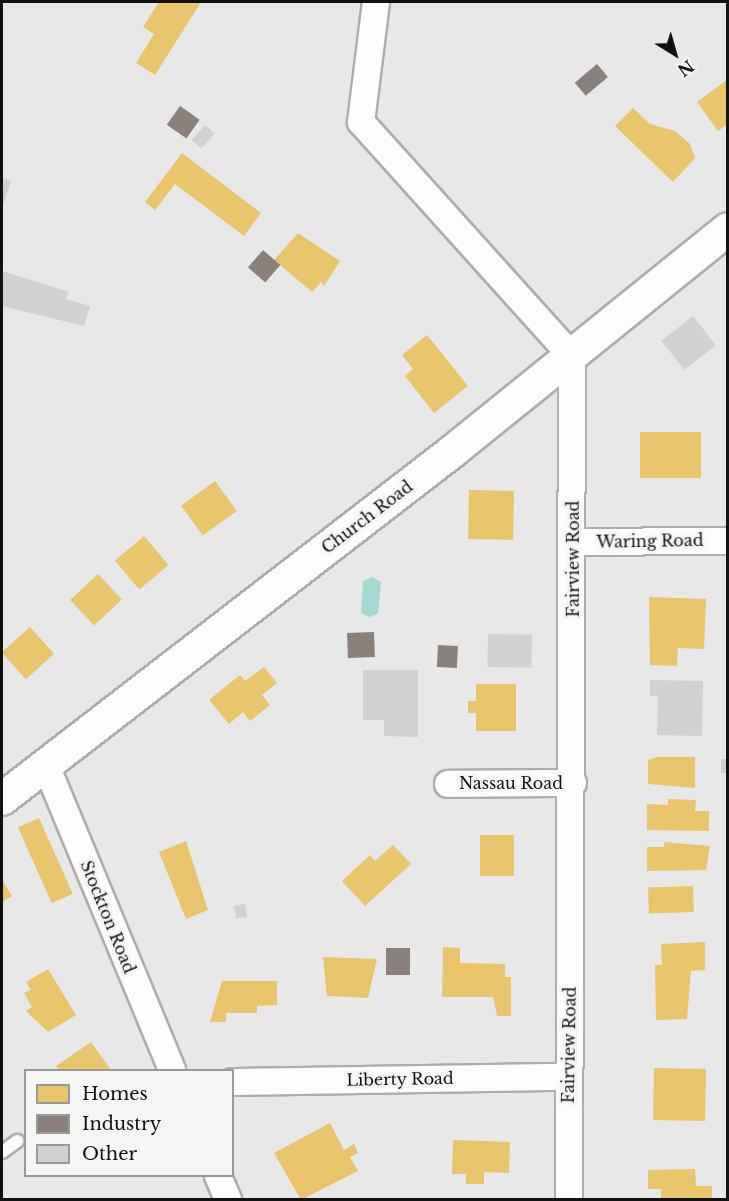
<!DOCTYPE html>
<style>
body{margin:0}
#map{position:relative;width:729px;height:1201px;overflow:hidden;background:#e7e8e7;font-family:"Libre Baskerville",serif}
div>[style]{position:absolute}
.water>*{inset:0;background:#a2dad1}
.homes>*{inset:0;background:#e9c46a;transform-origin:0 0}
.industry>*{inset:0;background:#8a817c;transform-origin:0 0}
.building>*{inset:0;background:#d0d1d0;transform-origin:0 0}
.roads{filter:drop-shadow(2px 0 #adadad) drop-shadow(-2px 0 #adadad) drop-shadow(0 2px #adadad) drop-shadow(0 -2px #adadad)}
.service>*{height:12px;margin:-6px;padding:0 6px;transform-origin:6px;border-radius:6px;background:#fbfcfb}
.minor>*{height:26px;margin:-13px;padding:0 13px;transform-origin:13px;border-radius:13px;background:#fbfcfb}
.tertiary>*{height:32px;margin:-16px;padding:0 16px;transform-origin:16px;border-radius:16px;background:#fbfcfb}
span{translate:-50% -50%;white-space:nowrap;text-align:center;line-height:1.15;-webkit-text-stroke:6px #f3f6f3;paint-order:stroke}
.street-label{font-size:16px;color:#101110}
.frame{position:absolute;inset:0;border:3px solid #101110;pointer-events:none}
.legend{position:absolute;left:24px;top:1069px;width:210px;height:108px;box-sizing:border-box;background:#f3f6f3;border:2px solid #989a98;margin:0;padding:8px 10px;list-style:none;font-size:18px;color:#101110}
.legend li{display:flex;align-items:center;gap:12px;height:30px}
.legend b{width:30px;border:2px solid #989a98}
.north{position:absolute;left:645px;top:24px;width:60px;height:60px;-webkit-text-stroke:4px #f3f6f3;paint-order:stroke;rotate:143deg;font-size:16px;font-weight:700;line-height:24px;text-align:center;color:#101110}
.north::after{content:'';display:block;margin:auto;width:21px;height:27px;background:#101110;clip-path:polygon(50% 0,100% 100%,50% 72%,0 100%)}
</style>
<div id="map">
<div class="water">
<i style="clip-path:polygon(372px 577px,381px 582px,378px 614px,369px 617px,361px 613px,363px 581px)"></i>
</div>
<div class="homes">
<i style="clip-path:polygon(159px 2px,201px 2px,155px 75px,136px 63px,154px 34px,143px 27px)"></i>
<i style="clip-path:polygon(728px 79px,728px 124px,718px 131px,697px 102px)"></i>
<i style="clip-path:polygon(633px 108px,650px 124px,675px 131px,690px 144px,695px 158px,673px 182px,615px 126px)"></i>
<i style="clip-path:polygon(182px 153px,261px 213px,244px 236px,175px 184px,155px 210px,145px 202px)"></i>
<i style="clip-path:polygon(298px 233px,340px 261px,324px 286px,321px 282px,312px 292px,274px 260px)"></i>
<i style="clip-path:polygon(427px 335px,468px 386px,434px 413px,405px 376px,413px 369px,402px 355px)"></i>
<i style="left:640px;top:432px;width:61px;height:46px"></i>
<i style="left:215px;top:481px;width:37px;height:42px;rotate:54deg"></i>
<i style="left:469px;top:490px;width:45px;height:49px;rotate:1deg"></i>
<i style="left:144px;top:536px;width:38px;height:38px;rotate:50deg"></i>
<i style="left:98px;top:574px;width:35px;height:38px;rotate:47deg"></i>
<i style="clip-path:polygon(649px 597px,706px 599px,704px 649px,678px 648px,677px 666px,650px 665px)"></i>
<i style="left:30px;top:627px;width:36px;height:38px;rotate:48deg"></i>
<i style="clip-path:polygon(264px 667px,277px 683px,262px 695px,270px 705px,250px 721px,243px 712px,229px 724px,209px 700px,240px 675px,245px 681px)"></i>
<i style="clip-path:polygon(476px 684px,516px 684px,516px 731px,476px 731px,476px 713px,468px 713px,468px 701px,476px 701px)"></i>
<i style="clip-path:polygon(657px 757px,695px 757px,695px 788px,648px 784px,648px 760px)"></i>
<i style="clip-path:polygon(668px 799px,696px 800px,695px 811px,709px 811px,709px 831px,647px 830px,647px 804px,668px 805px)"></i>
<i style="left:39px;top:818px;width:83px;height:23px;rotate:66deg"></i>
<i style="left:480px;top:835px;width:34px;height:41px"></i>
<i style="clip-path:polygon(186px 841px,208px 910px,186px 919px,159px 852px)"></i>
<i style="clip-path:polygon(664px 842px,710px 846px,706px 870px,647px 871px,647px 847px,664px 847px)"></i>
<i style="clip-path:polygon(393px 845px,411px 864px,365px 906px,342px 881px,370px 855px,375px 861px)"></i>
<i style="clip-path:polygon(2px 880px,12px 896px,2px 902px)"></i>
<i style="left:693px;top:886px;width:26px;height:45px;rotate:88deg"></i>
<i style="clip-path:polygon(705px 942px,705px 970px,691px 971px,687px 1019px,656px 1020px,655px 965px,662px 965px,661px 944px)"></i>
<i style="clip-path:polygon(443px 947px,460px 948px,460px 963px,505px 964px,505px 977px,511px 977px,511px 1016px,497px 1016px,493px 997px,442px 997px)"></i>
<i style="clip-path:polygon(323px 957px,377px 959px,368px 998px,327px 996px)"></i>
<i style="clip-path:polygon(48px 969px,76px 1015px,48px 1032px,26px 1011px,32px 1007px,24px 993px,31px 990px,26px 982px)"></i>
<i style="clip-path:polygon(222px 981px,277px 981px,277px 1005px,257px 1006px,257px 1013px,226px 1013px,226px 1022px,210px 1022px)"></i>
<i style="clip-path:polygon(91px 1042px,111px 1070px,59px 1070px,56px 1066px)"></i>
<i style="left:654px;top:1068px;width:52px;height:52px;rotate:1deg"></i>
<i style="clip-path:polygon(330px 1123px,344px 1150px,354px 1144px,358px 1153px,350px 1157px,358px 1171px,301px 1200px,274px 1153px)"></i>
<i style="clip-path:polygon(453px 1140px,510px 1142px,509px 1173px,484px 1172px,484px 1184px,466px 1184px,466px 1174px,452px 1174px)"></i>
<i style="clip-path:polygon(695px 1169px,696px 1186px,712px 1186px,712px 1200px,661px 1200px,661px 1189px,648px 1189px,648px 1170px)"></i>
</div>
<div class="industry">
<i style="left:597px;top:64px;width:17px;height:29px;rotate:50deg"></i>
<i style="left:180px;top:106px;width:24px;height:23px;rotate:35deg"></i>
<i style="left:263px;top:250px;width:23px;height:23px;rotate:41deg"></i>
<i style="left:374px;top:632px;width:25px;height:27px;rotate:88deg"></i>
<i style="left:438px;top:645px;width:20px;height:22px;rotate:3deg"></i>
<i style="left:410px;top:948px;width:27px;height:24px;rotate:90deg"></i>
</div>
<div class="building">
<i style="left:205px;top:125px;width:13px;height:20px;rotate:42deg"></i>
<i style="clip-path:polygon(2px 178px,11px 181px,2px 208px)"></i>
<i style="clip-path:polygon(2px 271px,69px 292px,66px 299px,90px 306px,84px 326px,2px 306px)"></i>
<i style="left:693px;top:316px;width:37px;height:40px;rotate:52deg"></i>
<i style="left:488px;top:634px;width:44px;height:33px;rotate:1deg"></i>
<i style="clip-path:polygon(363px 670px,418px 670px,418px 737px,384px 736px,384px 720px,363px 720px)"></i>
<i style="clip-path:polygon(650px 680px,703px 681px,702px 736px,657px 735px,658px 696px,650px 696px)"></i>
<i style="left:721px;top:759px;width:7px;height:14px"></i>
<i style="left:245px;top:904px;width:13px;height:11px;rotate:81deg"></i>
</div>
<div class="roads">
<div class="service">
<i style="left:2px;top:1152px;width:19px;rotate:-36deg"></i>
</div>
<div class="minor">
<i style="left:376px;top:2px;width:121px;rotate:97.1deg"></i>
<i style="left:361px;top:122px;width:315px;rotate:48deg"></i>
<i style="left:572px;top:356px;width:844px;rotate:90.2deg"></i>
<i style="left:573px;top:542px;width:155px;rotate:-0.4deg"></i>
<i style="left:45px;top:763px;width:332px;rotate:67.5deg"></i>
<i style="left:448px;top:784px;width:125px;rotate:-0.5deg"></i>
<i style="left:232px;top:1082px;width:336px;rotate:-0.9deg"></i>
<i style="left:218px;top:1176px;width:26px;rotate:67deg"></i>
</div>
<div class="tertiary">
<i style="left:2px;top:799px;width:570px;rotate:-37.65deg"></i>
<i style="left:453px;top:451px;width:353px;rotate:-38.9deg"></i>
</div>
</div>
<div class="street-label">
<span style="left:367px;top:517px;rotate:-37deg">Church Road</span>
<span style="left:650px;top:541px;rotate:-1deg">Waring Road</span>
<span style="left:573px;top:559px;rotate:-90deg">Fairview Road</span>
<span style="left:511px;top:783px">Nassau Road</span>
<span style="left:108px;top:917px;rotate:68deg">Stockton Road</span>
<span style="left:569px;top:1045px;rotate:-89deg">Fairview Road</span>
<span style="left:400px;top:1079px;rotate:-1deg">Liberty Road</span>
</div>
<div class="frame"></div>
<ul class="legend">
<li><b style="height:16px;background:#e9c46a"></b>Homes</li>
<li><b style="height:16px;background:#8a817c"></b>Industry</li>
<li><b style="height:16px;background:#d0d1d0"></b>Other</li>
</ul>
<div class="north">N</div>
</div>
